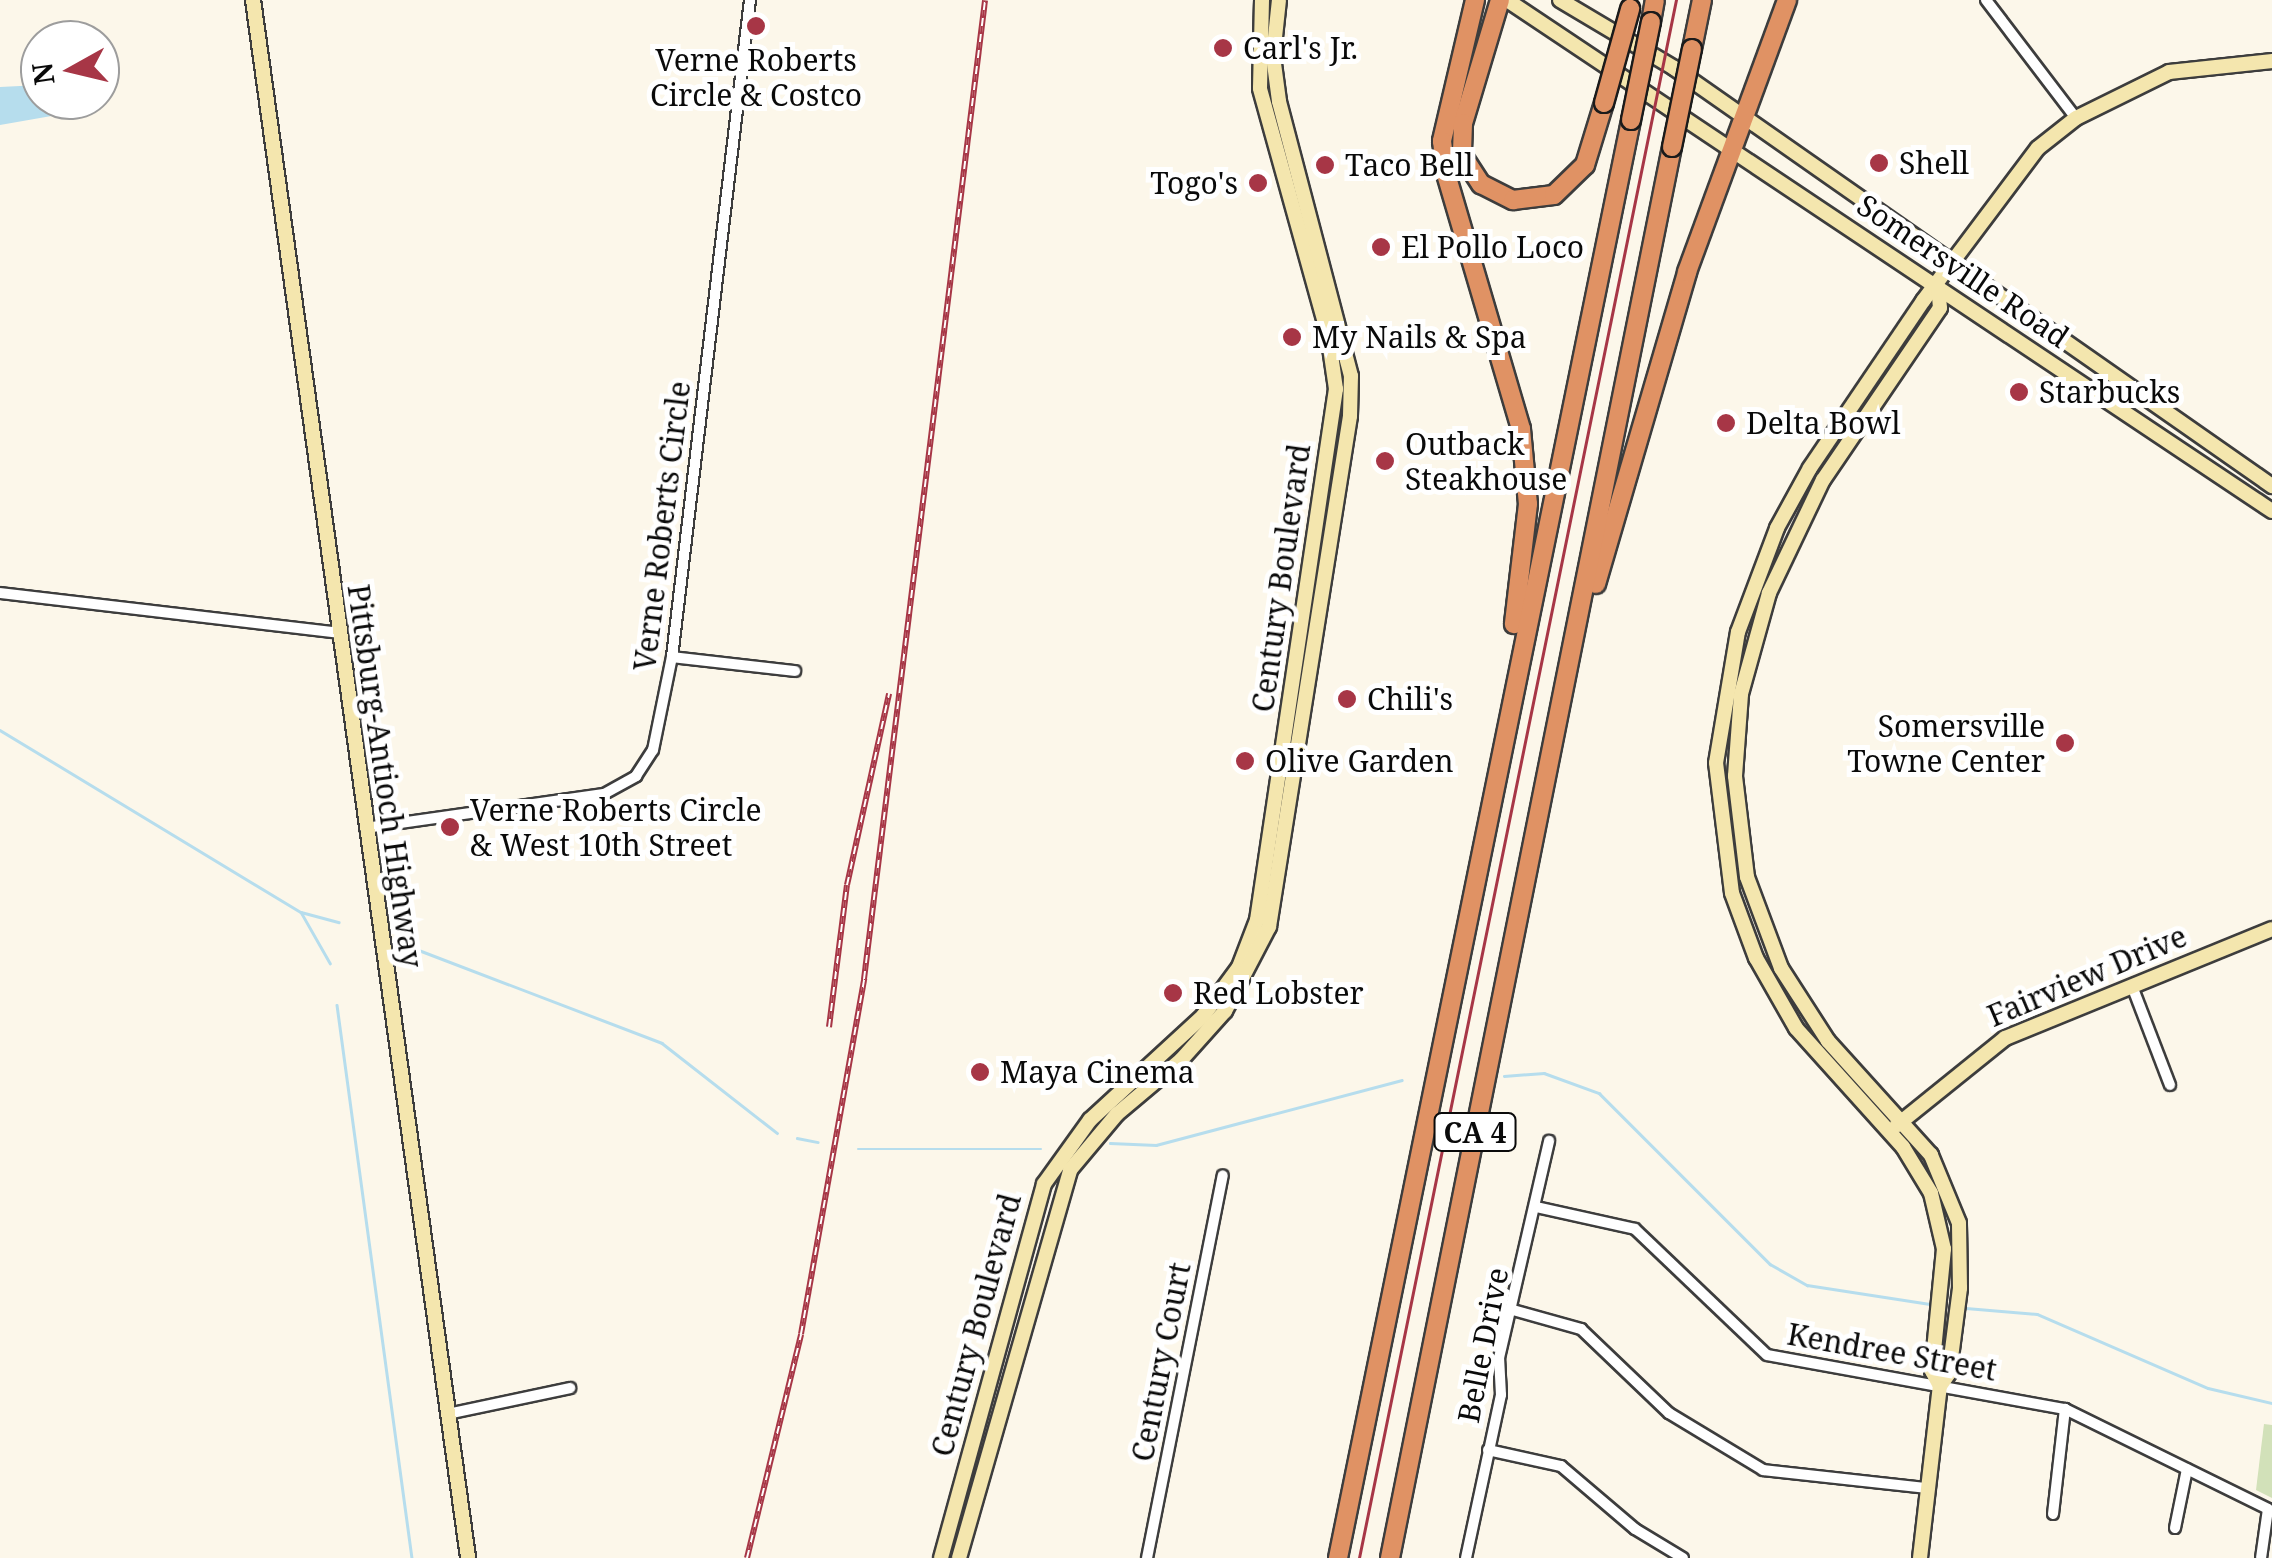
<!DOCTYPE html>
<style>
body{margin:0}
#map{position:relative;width:2272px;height:1558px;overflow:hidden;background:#fcf7ea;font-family:"Noto Serif",serif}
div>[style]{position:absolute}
.green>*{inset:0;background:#d2e1b9}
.water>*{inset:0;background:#b6dded}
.stream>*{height:2.5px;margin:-1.25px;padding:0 1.25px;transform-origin:1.25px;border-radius:1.25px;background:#b6dded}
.roads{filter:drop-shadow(2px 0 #3d3d3d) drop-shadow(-2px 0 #3d3d3d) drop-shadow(0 2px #3d3d3d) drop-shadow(0 -2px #3d3d3d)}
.street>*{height:10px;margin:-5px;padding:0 5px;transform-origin:5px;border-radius:5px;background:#fff}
.secondary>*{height:14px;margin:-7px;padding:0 7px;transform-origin:7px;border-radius:7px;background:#f4e6ae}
.highway>*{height:18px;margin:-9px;padding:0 9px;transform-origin:9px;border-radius:9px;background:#e09264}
.tram>*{height:2.5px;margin:-1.25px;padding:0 1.25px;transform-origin:1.25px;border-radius:1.25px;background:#a73646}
.rail>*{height:6px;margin-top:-3px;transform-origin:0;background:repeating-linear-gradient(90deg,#fff 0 8px,#a73646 0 16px);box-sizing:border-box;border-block:2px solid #a73646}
.bridges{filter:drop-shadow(2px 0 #1b1b1b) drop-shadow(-2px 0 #1b1b1b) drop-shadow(0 2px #1b1b1b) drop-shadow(0 -2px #1b1b1b)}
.highway-bridge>*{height:18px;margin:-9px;padding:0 9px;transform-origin:9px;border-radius:9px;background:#e09264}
.dots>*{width:28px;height:28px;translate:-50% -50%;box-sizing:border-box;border:5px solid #fff;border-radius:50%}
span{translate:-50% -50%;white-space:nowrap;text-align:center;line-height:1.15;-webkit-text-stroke:10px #fff;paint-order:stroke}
.shield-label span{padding:2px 8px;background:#fff;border:2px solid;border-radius:8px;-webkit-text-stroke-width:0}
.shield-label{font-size:28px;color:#0a0a0a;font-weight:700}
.poi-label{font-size:30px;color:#0a0a0a}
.left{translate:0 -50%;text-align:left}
.right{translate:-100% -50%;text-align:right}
.street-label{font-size:30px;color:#0a0a0a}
.north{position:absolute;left:20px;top:20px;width:100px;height:100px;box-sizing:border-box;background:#fff;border:2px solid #9d9d9d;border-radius:50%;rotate:262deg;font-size:28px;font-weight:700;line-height:40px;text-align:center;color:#0a0a0a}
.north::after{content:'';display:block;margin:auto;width:35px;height:45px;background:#a73646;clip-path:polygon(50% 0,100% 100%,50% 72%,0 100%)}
</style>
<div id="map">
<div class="green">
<i style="clip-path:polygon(2264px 1424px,2272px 1425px,2272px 1498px,2256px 1490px)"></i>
</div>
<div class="water">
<i style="clip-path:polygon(40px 85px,40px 100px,76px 100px,80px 111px,0 125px,0 87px)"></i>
</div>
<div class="stream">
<i style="left:0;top:730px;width:352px;rotate:31.2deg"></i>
<i style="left:301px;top:912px;width:39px;rotate:15deg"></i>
<i style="left:301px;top:912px;width:59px;rotate:60.4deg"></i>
<i style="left:403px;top:944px;width:277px;rotate:20.9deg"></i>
<i style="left:662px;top:1043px;width:146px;rotate:38deg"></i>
<i style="left:337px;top:1005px;width:558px;rotate:82.28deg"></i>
<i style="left:1504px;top:1076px;width:40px;rotate:-4.3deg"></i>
<i style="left:1544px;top:1073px;width:59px;rotate:20deg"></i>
<i style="left:1599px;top:1093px;width:242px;rotate:45deg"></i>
<i style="left:1770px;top:1264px;width:43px;rotate:29.6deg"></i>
<i style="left:1807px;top:1285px;width:124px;rotate:8.8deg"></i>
<i style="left:797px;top:1138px;width:21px;rotate:11deg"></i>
<i style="left:1110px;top:1143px;width:46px;rotate:2.5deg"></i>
<i style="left:1156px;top:1145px;width:254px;rotate:-14.8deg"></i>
<i style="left:858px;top:1149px;width:183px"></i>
<i style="left:1966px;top:1308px;width:71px;rotate:4.8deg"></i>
<i style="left:2037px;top:1314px;width:186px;rotate:23.4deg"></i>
<i style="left:2208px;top:1388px;width:66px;rotate:13.2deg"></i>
</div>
<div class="roads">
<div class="street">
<i style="left:1986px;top:0;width:148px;rotate:52.7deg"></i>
<i style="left:0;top:593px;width:340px;rotate:6.7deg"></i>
<i style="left:672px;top:657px;width:124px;rotate:6.5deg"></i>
<i style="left:365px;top:828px;width:241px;rotate:-8.1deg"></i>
<i style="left:604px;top:794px;width:37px;rotate:-29deg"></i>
<i style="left:636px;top:776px;width:31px;rotate:-57deg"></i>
<i style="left:653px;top:750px;width:95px;rotate:-78.5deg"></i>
<i style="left:672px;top:657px;width:662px;rotate:-83.23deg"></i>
<i style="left:2132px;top:986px;width:106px;rotate:69deg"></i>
<i style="left:1536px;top:1207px;width:101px;rotate:12.5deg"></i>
<i style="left:1635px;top:1229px;width:182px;rotate:43.7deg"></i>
<i style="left:1767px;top:1355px;width:303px;rotate:10.3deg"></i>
<i style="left:2065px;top:1409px;width:226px;rotate:26.2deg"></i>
<i style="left:2268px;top:1509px;width:49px;rotate:98.1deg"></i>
<i style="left:1513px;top:1310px;width:71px;rotate:15.6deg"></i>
<i style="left:1581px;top:1329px;width:122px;rotate:43.7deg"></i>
<i style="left:1669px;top:1413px;width:110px;rotate:31.2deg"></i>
<i style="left:1763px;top:1470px;width:165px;rotate:6.3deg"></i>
<i style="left:447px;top:1414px;width:126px;rotate:-11.9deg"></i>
<i style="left:1488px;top:1450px;width:75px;rotate:12.4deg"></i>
<i style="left:1561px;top:1466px;width:97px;rotate:40.4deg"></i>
<i style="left:1635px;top:1529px;width:56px;rotate:31.1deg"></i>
<i style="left:2053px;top:1514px;width:106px;rotate:-83.5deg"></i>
<i style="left:2175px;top:1528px;width:60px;rotate:-78.5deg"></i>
<i style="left:1147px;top:1558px;width:390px;rotate:-78.8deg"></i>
<i style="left:1466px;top:1558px;width:167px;rotate:-77.9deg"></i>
<i style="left:1501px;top:1395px;width:37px;rotate:-93deg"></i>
<i style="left:1499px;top:1358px;width:223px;rotate:-77deg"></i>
</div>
<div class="secondary">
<i style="left:253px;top:0;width:1573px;rotate:82.14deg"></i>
<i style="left:1507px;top:0;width:920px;rotate:33.74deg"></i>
<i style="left:1560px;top:0;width:133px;rotate:30.8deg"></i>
<i style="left:1674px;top:68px;width:730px;rotate:34.95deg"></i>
<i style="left:1896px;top:1126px;width:140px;rotate:-38.9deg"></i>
<i style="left:2005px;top:1038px;width:288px;rotate:-22.2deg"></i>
<i style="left:1940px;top:1386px;width:17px;rotate:-118deg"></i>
<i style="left:1932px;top:1371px;width:123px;rotate:-84.4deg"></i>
<i style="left:1944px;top:1249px;width:57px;rotate:-103.1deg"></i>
<i style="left:1931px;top:1193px;width:54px;rotate:-121.3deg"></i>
<i style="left:1903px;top:1147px;width:160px;rotate:-132deg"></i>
<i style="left:1796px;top:1028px;width:81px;rotate:-119.7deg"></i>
<i style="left:1756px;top:958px;width:69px;rotate:-110.3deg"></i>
<i style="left:1732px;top:893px;width:131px;rotate:-97deg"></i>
<i style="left:1716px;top:763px;width:133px;rotate:-80.5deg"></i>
<i style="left:1738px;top:632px;width:111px;rotate:-69.4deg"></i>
<i style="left:1777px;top:528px;width:68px;rotate:-61.2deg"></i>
<i style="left:1810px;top:468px;width:202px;rotate:-55.9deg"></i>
<i style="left:1923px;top:301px;width:191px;rotate:-53.1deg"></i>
<i style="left:2038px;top:148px;width:48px;rotate:-38.3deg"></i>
<i style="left:2076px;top:118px;width:104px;rotate:-26.3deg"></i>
<i style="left:2169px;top:72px;width:104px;rotate:-6.1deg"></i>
<i style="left:941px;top:1558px;width:388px;rotate:-74.6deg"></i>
<i style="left:1044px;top:1184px;width:79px;rotate:-54.3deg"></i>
<i style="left:1090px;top:1120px;width:154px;rotate:-42.6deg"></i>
<i style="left:1203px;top:1016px;width:61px;rotate:-53.7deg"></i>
<i style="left:1239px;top:967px;width:50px;rotate:-69deg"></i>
<i style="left:1257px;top:920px;width:537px;rotate:-81.54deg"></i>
<i style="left:1336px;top:389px;width:56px;rotate:-98.3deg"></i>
<i style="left:1328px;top:334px;width:255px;rotate:-105.5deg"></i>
<i style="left:1260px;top:88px;width:88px;rotate:-88.7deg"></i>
<i style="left:959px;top:1558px;width:404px;rotate:-74deg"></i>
<i style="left:1070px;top:1170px;width:73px;rotate:-50deg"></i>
<i style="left:1117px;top:1114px;width:84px;rotate:-40.2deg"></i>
<i style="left:1181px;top:1060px;width:66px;rotate:-48.1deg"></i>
<i style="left:1225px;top:1011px;width:95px;rotate:-62.4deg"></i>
<i style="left:1269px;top:927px;width:517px;rotate:-80.99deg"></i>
<i style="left:1350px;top:416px;width:40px;rotate:-88.6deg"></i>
<i style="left:1351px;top:376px;width:284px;rotate:-104.7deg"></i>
<i style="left:1279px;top:101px;width:45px;rotate:-97.6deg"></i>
<i style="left:1273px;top:56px;width:56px;rotate:-83.9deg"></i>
<i style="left:1920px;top:1558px;width:173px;rotate:-83.4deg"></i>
<i style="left:1940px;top:1386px;width:16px;rotate:-55deg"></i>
<i style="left:1949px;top:1373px;width:86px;rotate:-82.6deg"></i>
<i style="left:1960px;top:1288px;width:65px;rotate:-90.9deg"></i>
<i style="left:1959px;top:1223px;width:74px;rotate:-112.4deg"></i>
<i style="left:1931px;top:1155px;width:154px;rotate:-132.1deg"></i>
<i style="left:1828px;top:1041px;width:87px;rotate:-122.8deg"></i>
<i style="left:1781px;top:968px;width:97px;rotate:-110.5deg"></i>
<i style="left:1747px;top:877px;width:102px;rotate:-96.8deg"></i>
<i style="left:1735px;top:776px;width:82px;rotate:-85.8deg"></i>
<i style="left:1741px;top:694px;width:105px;rotate:-74.5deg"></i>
<i style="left:1769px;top:593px;width:125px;rotate:-64.5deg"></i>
<i style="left:1823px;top:480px;width:208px;rotate:-55.8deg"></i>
<i style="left:1940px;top:308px;width:21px;rotate:-95deg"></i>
</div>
<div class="highway">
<i style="left:1475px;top:0;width:145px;rotate:103.2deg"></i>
<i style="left:1442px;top:141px;width:33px;rotate:83deg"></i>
<i style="left:1446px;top:174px;width:266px;rotate:73.6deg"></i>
<i style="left:1521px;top:429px;width:75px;rotate:84.7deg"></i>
<i style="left:1528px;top:504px;width:121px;rotate:96.7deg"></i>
<i style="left:1500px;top:0;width:128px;rotate:106.7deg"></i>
<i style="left:1463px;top:123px;width:32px;rotate:92deg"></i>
<i style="left:1462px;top:155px;width:35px;rotate:57deg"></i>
<i style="left:1481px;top:184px;width:36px;rotate:27deg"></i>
<i style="left:1513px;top:200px;width:41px;rotate:-7deg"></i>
<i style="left:1554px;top:195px;width:43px;rotate:-44.1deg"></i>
<i style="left:1585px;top:165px;width:65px;rotate:-73deg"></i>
<i style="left:1651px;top:22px;width:22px;rotate:-80deg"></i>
<i style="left:1692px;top:49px;width:50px;rotate:-78.5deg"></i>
<i style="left:1596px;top:584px;width:325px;rotate:-73.7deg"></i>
<i style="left:1687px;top:272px;width:290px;rotate:-69.8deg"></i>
<i style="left:1338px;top:1558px;width:1468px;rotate:-78.48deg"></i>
<i style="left:1390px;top:1558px;width:1439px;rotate:-78.7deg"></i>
</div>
</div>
<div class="tram">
<i style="left:1359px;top:1558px;width:1590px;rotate:-78.5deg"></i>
</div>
<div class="rail">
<i style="left:829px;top:1027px;width:143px;rotate:-82.8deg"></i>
<i style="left:847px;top:885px;width:196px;rotate:-77.6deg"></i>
<i style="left:747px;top:1558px;width:230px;rotate:-76.4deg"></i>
<i style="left:801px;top:1334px;width:361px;rotate:-79.9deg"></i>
<i style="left:864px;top:979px;width:986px;rotate:-82.95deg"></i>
</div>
<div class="bridges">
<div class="highway-bridge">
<i style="left:1604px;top:103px;width:98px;rotate:-74.5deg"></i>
<i style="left:1631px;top:120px;width:100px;rotate:-78.5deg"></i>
<i style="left:1672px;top:147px;width:100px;rotate:-78.5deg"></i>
</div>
</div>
<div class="dots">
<i style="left:756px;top:26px;background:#a73646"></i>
<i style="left:1223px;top:48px;background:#a73646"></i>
<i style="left:1879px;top:163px;background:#a73646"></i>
<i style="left:1325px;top:165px;background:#a73646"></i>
<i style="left:1258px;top:183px;background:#a73646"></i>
<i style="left:1381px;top:247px;background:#a73646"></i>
<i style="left:1292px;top:337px;background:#a73646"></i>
<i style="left:2019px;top:392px;background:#a73646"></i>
<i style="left:1726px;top:423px;background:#a73646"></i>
<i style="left:1385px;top:461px;background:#a73646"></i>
<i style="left:1347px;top:699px;background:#a73646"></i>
<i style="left:2065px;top:743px;background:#a73646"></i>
<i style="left:1245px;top:761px;background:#a73646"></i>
<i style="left:450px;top:827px;background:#a73646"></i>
<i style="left:1173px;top:993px;background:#a73646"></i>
<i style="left:980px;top:1072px;background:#a73646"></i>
</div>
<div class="shield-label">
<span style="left:1475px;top:1132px">CA 4</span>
</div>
<div class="poi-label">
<span class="left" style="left:1243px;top:48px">Carl's Jr.</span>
<span style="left:756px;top:77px">Verne Roberts<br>Circle &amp; Costco</span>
<span class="left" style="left:1899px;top:163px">Shell</span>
<span class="left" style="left:1345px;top:165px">Taco Bell</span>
<span class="right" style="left:1238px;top:183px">Togo's</span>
<span class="left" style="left:1401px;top:247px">El Pollo Loco</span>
<span class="left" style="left:1312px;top:337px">My Nails &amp; Spa</span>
<span class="left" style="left:2039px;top:392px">Starbucks</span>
<span class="left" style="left:1746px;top:423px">Delta Bowl</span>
<span class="left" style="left:1405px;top:461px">Outback<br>Steakhouse</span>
<span class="left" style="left:1367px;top:699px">Chili's</span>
<span class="right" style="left:2045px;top:743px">Somersville<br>Towne Center</span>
<span class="left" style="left:1265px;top:761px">Olive Garden</span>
<span class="left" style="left:470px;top:827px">Verne Roberts Circle<br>&amp; West 10th Street</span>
<span class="left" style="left:1193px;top:993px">Red Lobster</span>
<span class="left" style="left:1000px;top:1072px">Maya Cinema</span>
</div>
<div class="street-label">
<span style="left:1963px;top:271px;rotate:34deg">Somersville Road</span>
<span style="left:662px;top:526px;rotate:-83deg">Verne Roberts Circle</span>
<span style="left:1281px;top:578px;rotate:-82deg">Century Boulevard</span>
<span style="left:385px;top:776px;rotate:82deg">Pittsburg-Antioch Highway</span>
<span style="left:2087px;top:976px;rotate:-23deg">Fairview Drive</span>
<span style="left:976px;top:1325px;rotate:-75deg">Century Boulevard</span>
<span style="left:1483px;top:1345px;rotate:-79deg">Belle Drive</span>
<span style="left:1892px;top:1352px;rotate:10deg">Kendree Street</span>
<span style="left:1161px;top:1362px;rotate:-79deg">Century Court</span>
</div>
<div class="north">N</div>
</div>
